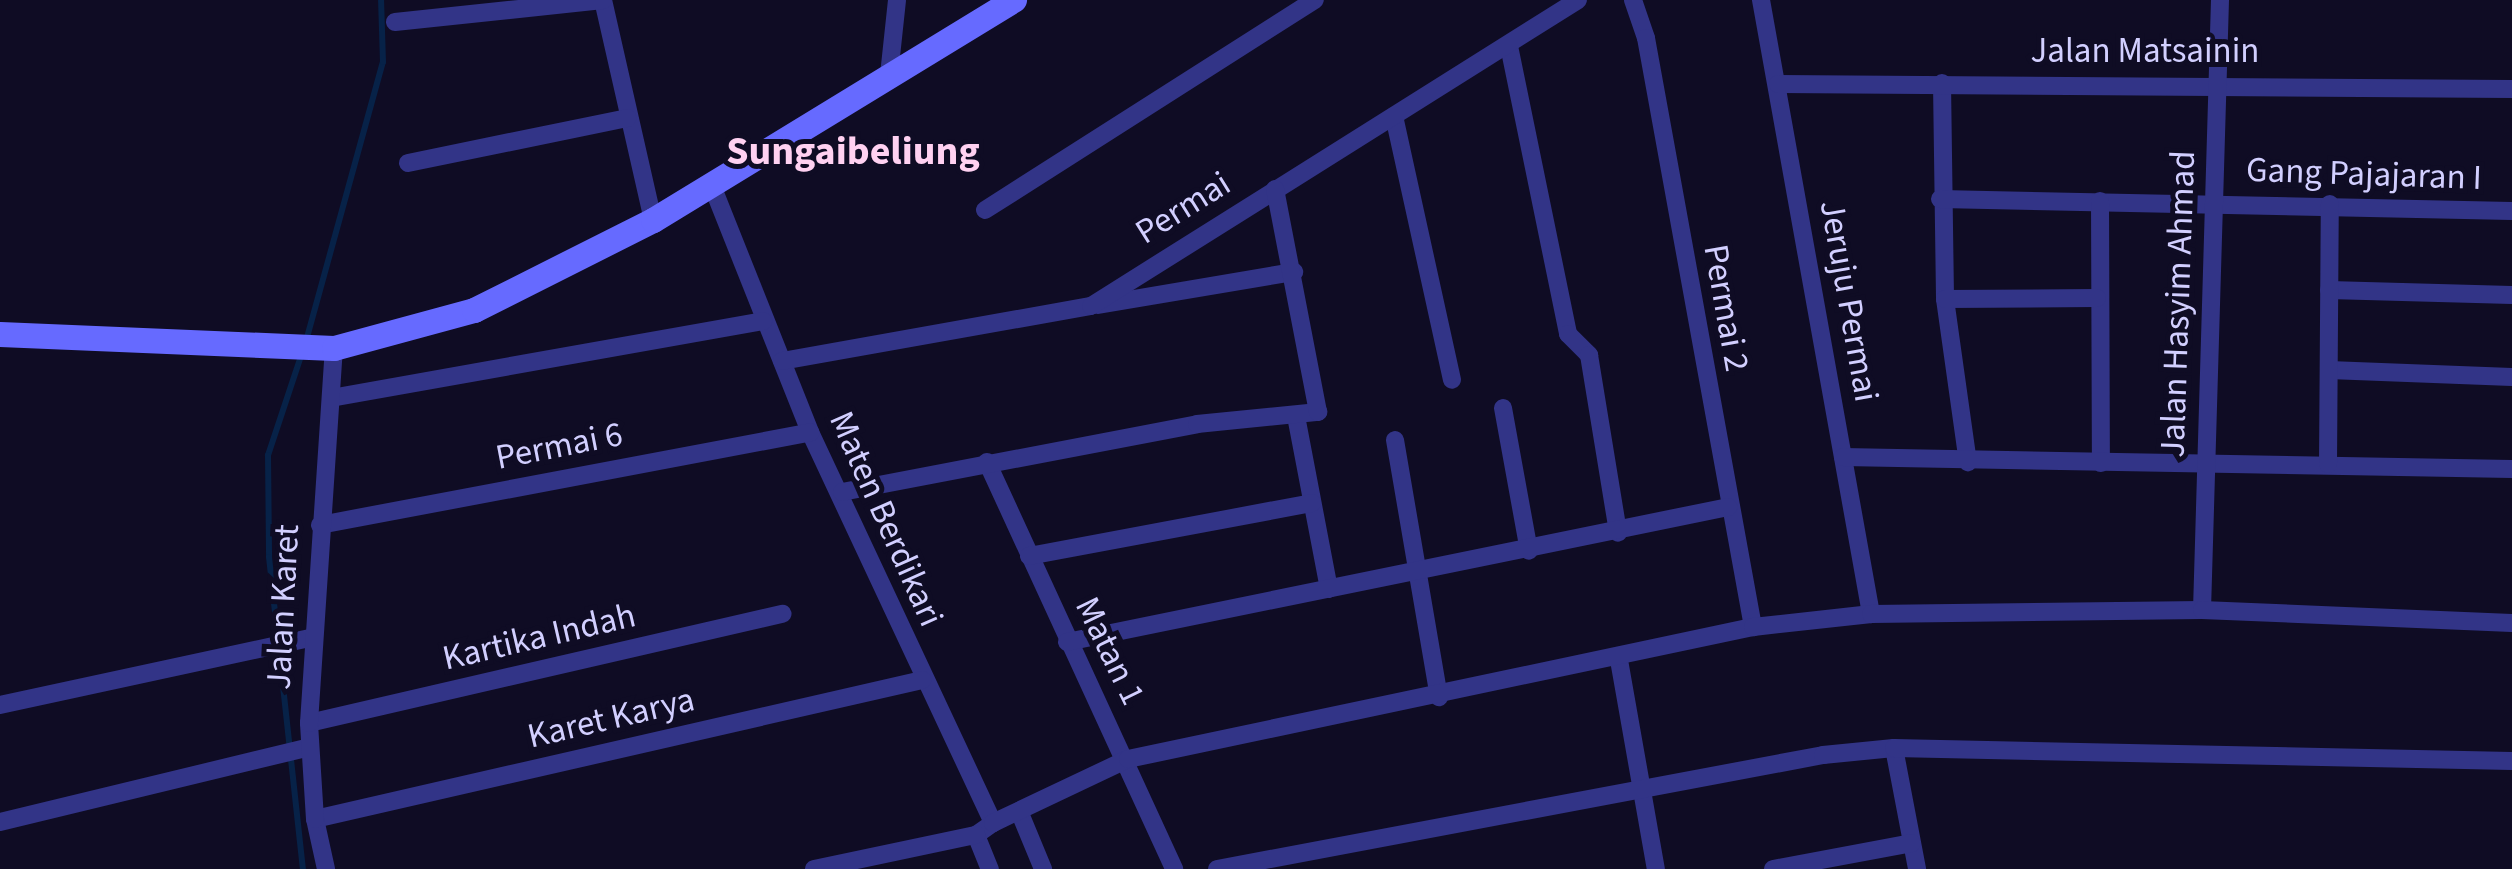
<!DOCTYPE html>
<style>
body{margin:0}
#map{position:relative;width:2512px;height:869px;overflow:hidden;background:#0f0c24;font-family:"Source Sans 3",sans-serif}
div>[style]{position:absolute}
.stream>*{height:6px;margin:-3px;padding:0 3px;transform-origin:3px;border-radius:3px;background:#072248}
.street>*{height:18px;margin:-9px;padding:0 9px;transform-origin:9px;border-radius:9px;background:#323487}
.secondary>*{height:25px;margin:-12.5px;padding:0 12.5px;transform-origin:12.5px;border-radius:12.5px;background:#666aff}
span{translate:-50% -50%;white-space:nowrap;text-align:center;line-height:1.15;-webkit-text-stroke:10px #0f0c24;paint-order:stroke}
.street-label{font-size:35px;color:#d2cfff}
.quarter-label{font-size:40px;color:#ffd1f1;font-weight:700}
</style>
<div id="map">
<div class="stream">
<i style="left:306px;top:341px;width:289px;rotate:-74.6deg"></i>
<i style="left:383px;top:62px;width:62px;rotate:-91.8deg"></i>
<i style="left:302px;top:353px;width:108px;rotate:108.4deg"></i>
<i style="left:268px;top:455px;width:102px;rotate:89.4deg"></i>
<i style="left:269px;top:557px;width:314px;rotate:83.8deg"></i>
</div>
<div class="street">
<i style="left:603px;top:0;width:226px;rotate:77.2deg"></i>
<i style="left:1633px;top:0;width:40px;rotate:71.1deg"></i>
<i style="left:1646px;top:38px;width:599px;rotate:79.7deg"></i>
<i style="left:1761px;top:0;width:624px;rotate:79.84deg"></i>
<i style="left:395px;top:22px;width:209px;rotate:-6deg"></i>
<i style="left:1509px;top:46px;width:294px;rotate:78.4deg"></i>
<i style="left:1568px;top:334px;width:30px;rotate:45deg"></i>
<i style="left:1589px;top:355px;width:180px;rotate:80.7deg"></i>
<i style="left:889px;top:75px;width:75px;rotate:-83.9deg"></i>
<i style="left:1942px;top:83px;width:216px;rotate:89.2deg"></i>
<i style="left:1945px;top:299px;width:165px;rotate:82deg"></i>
<i style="left:1778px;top:84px;width:734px;rotate:0.39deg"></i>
<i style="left:1394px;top:116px;width:270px;rotate:77.6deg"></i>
<i style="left:408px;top:163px;width:224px;rotate:-11.6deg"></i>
<i style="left:711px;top:183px;width:268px;rotate:68.3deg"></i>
<i style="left:810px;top:432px;width:432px;rotate:64.9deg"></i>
<i style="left:993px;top:823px;width:21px;rotate:145deg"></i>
<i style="left:976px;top:835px;width:37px;rotate:68deg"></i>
<i style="left:1940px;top:199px;width:572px;rotate:1.2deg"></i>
<i style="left:2100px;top:201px;width:262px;rotate:89.8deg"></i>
<i style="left:985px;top:210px;width:391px;rotate:-32.5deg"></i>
<i style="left:2329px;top:290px;width:183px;rotate:1.6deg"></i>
<i style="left:1945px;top:299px;width:152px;rotate:-0.4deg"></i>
<i style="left:1098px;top:305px;width:199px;rotate:-9.6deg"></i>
<i style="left:782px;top:361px;width:314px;rotate:-10.1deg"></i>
<i style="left:1091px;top:306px;width:575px;rotate:-32.14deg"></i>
<i style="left:2329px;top:370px;width:183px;rotate:2.2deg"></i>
<i style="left:331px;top:398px;width:439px;rotate:-10.1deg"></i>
<i style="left:1503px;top:408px;width:145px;rotate:79.7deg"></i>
<i style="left:1296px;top:416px;width:176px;rotate:79.2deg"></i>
<i style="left:1395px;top:440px;width:261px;rotate:80.3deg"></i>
<i style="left:1843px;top:457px;width:669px;rotate:1.03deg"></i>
<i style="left:987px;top:462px;width:448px;rotate:65.3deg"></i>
<i style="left:2328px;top:464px;width:260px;rotate:-89.6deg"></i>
<i style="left:842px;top:492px;width:361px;rotate:-10.8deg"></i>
<i style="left:1197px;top:424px;width:122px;rotate:-5.7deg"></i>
<i style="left:1318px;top:412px;width:227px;rotate:-100.9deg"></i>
<i style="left:320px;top:525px;width:499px;rotate:-10.7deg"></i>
<i style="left:1029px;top:556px;width:288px;rotate:-10.6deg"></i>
<i style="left:2202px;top:610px;width:610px;rotate:-88.31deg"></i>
<i style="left:1067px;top:642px;width:675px;rotate:-11.54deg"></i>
<i style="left:1619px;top:660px;width:212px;rotate:80deg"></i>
<i style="left:0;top:705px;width:318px;rotate:-12.2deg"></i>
<i style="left:309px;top:723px;width:486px;rotate:-13deg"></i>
<i style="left:1894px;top:748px;width:123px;rotate:79.2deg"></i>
<i style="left:1019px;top:811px;width:63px;rotate:67.5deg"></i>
<i style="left:315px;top:819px;width:623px;rotate:-12.9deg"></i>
<i style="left:0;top:822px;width:318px;rotate:-13.6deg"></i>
<i style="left:993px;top:823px;width:149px;rotate:-25.4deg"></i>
<i style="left:1128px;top:759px;width:639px;rotate:-11.93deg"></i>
<i style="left:1753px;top:627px;width:119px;rotate:-6.3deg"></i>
<i style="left:1871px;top:614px;width:331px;rotate:-0.7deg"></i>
<i style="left:2202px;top:610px;width:310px;rotate:2.4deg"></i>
<i style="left:326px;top:869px;width:51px;rotate:-102.4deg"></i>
<i style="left:315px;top:819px;width:96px;rotate:-93.6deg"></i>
<i style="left:309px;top:723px;width:376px;rotate:-86.2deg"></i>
<i style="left:814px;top:869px;width:166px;rotate:-11.9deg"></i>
<i style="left:1217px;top:869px;width:617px;rotate:-10.65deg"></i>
<i style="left:1823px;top:755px;width:71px;rotate:-5.6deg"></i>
<i style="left:1894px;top:748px;width:618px;rotate:1.21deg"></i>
<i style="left:1773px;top:869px;width:141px;rotate:-10.6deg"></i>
</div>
<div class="secondary">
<i style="left:0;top:334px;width:334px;rotate:2.4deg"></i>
<i style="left:334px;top:348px;width:145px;rotate:-15.2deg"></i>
<i style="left:474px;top:310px;width:200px;rotate:-26.7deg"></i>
<i style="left:653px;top:220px;width:423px;rotate:-31.4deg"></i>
</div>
<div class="street-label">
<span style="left:2145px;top:51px">Jalan Matsainin</span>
<span style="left:2364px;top:174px;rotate:2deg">Gang Pajajaran I</span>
<span style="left:1183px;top:208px;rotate:-32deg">Permai</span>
<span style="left:1849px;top:301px;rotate:80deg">Jeruju Permai</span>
<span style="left:2178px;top:304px;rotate:-88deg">Jalan Hasyim Ahmad</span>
<span style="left:1726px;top:308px;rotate:80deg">Permai 2</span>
<span style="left:559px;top:446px;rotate:-11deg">Permai 6</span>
<span style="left:886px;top:519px;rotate:66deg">Maten Berdikari</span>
<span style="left:283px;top:607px;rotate:-87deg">Jalan Karet</span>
<span style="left:539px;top:637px;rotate:-13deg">Kartika Indah</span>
<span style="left:1110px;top:651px;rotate:64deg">Matan 1</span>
<span style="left:611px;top:718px;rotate:-13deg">Karet Karya</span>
</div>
<div class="quarter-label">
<span style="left:853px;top:152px">Sungaibeliung</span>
</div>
</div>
